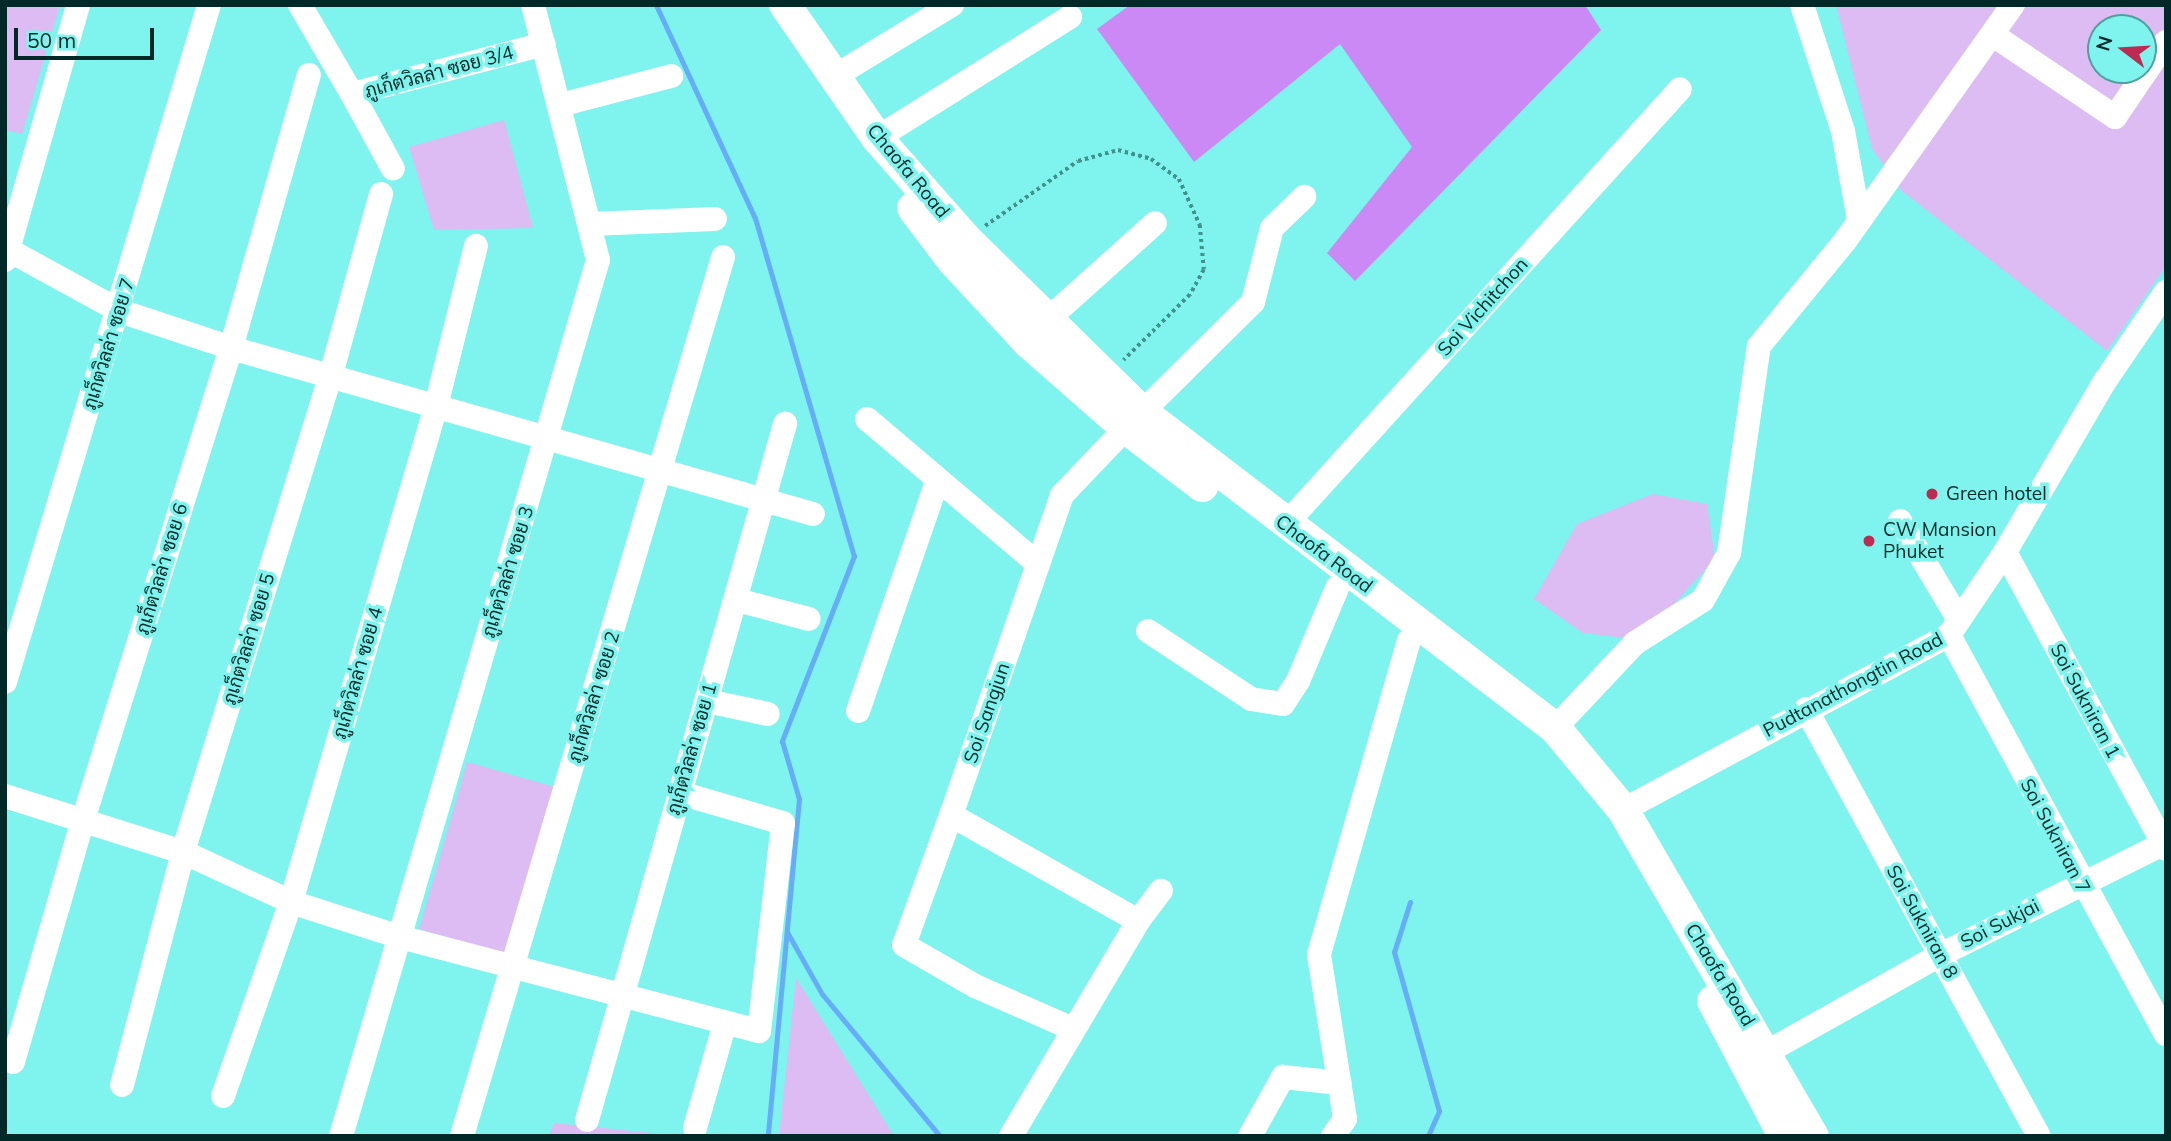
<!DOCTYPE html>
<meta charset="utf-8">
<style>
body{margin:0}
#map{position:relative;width:2171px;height:1141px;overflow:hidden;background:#7ff3ed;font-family:Mulish,Sarabun,sans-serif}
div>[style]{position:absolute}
.green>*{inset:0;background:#dcbcf2;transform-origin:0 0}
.forest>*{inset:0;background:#cb89f5}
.stream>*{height:5px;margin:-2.5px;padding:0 2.5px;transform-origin:2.5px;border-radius:2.5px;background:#65adf8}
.path>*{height:3.5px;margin-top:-1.75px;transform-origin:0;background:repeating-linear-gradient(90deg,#43918d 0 3.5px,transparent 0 7px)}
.minor>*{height:24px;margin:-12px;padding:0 12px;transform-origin:12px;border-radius:12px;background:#fff}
.major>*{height:32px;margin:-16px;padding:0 16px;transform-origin:16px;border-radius:16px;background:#fff}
.dots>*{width:19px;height:19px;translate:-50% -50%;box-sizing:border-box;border:4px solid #7ff3ed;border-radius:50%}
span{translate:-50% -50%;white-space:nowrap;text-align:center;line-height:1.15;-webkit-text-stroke:7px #7ff3ed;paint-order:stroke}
.street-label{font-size:19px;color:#022927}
.poi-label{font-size:19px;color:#022927}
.left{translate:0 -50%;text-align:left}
.frame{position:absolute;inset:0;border:7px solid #022927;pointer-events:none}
.north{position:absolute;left:2087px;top:14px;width:70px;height:70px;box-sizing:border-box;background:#7ff3ed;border:2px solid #4da29e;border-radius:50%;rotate:287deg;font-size:19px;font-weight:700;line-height:28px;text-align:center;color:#022927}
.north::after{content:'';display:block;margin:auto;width:24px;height:32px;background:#bc2c52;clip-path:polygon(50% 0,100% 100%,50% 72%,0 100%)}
.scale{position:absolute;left:14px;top:28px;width:140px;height:32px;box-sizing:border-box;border:4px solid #022927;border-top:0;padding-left:9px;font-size:21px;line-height:24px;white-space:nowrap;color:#022927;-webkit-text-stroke:5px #7ff3ed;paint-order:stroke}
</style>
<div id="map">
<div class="green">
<i style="clip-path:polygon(5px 5px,60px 5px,22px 134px,5px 130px)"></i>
<i style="clip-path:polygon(evenodd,1836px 5px,2166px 5px,2166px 266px,2107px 351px,1902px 191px,1872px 149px,1836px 5px,2101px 28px,2143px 28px,2143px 70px,2101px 70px,2101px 28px)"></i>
<i style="clip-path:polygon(504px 120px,533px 228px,434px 230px,409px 147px)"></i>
<i style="clip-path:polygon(1653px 494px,1707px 504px,1715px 559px,1663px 616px,1625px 638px,1583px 633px,1534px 599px,1577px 524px)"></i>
<i style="left:467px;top:762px;width:92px;height:174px;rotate:16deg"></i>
<i style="clip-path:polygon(796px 978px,894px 1136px,779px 1136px)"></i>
<i style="clip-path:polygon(554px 1123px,681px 1136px,549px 1136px)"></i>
</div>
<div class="forest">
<i style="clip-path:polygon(1130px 5px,1585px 5px,1601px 30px,1355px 281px,1327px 253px,1412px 147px,1340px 44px,1194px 162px,1097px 29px)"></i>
</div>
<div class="stream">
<i style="left:656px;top:5px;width:235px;rotate:65.1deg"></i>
<i style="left:755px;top:218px;width:352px;rotate:73.7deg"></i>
<i style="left:854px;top:556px;width:199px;rotate:111.3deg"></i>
<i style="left:782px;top:741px;width:60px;rotate:73.7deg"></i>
<i style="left:799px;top:799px;width:338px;rotate:95.3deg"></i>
<i style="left:1410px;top:902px;width:52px;rotate:107.7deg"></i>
<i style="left:1394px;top:952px;width:165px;rotate:74.2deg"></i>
<i style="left:1439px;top:1111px;width:27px;rotate:114deg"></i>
<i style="left:787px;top:932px;width:71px;rotate:60.6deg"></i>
<i style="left:822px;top:994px;width:185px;rotate:50.3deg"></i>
</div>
<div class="path">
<i style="left:985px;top:226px;width:113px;rotate:-35deg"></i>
<i style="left:1078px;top:161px;width:41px;rotate:-15.4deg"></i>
<i style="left:1118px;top:150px;width:34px;rotate:15deg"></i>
<i style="left:1151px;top:159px;width:34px;rotate:36deg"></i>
<i style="left:1179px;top:179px;width:51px;rotate:65.5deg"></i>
<i style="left:1200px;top:225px;width:45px;rotate:84.9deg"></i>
<i style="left:1204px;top:270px;width:29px;rotate:119deg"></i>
<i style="left:1190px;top:295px;width:93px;rotate:135.4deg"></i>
</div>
<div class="minor">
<i style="left:300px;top:5px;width:103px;rotate:59.7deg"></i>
<i style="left:352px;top:94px;width:198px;rotate:-14.6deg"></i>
<i style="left:1802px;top:5px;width:133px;rotate:72deg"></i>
<i style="left:1843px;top:131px;width:90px;rotate:79.8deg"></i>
<i style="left:1993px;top:35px;width:147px;rotate:33.9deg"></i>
<i style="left:2115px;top:117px;width:91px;rotate:-55.8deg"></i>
<i style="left:835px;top:76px;width:137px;rotate:-31.3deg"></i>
<i style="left:352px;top:94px;width:85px;rotate:61.3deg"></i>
<i style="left:560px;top:105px;width:115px;rotate:-14.6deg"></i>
<i style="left:877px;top:138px;width:228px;rotate:-32.1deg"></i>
<i style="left:590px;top:224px;width:125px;rotate:-2.3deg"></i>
<i style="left:5px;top:248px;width:131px;rotate:28.7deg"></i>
<i style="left:120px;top:311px;width:117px;rotate:18.4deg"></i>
<i style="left:231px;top:348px;width:605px;rotate:15.92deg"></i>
<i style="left:5px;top:260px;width:265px;rotate:-74deg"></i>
<i style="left:1047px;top:320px;width:145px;rotate:-41.9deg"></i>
<i style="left:1142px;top:412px;width:156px;rotate:-44.7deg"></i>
<i style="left:1253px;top:302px;width:76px;rotate:-75.6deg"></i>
<i style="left:1272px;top:228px;width:45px;rotate:-44.1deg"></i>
<i style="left:867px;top:419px;width:224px;rotate:40.3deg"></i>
<i style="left:1126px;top:428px;width:93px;rotate:133.7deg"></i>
<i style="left:1062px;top:495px;width:339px;rotate:109.1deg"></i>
<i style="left:951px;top:815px;width:215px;rotate:29.5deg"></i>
<i style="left:1900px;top:521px;width:115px;rotate:59.2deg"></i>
<i style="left:1285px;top:525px;width:588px;rotate:-47.82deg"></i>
<i style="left:2005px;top:552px;width:338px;rotate:61.5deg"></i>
<i style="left:737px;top:600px;width:74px;rotate:14.8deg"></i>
<i style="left:1148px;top:631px;width:123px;rotate:33.4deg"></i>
<i style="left:1251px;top:699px;width:32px;rotate:9deg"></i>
<i style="left:1283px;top:704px;width:27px;rotate:-57deg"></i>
<i style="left:1298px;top:681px;width:101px;rotate:-67.2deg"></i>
<i style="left:1949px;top:635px;width:454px;rotate:61.5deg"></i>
<i style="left:5px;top:682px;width:707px;rotate:-73.23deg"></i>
<i style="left:707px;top:701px;width:62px;rotate:12deg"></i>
<i style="left:1806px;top:709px;width:486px;rotate:61.4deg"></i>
<i style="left:858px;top:711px;width:243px;rotate:-71deg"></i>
<i style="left:1555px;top:728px;width:117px;rotate:-46.7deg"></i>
<i style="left:1635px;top:643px;width:80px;rotate:-32.3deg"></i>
<i style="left:1703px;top:600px;width:54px;rotate:-61deg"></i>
<i style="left:1729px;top:553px;width:209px;rotate:-81.8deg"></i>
<i style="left:1759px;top:346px;width:136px;rotate:-50.7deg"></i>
<i style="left:1845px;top:241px;width:290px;rotate:-54.6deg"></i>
<i style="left:5px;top:796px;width:187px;rotate:17.5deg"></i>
<i style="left:183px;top:852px;width:119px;rotate:24.8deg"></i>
<i style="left:291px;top:902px;width:114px;rotate:17.8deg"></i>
<i style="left:400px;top:937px;width:371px;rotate:14.7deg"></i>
<i style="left:759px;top:1031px;width:209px;rotate:-83.4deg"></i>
<i style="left:783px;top:823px;width:107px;rotate:-163.8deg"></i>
<i style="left:1623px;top:810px;width:370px;rotate:-28.2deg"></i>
<i style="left:1949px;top:635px;width:100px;rotate:-56deg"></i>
<i style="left:2005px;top:552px;width:198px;rotate:-59.7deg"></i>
<i style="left:2105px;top:381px;width:108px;rotate:-55.6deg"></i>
<i style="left:951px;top:815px;width:138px;rotate:109.9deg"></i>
<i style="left:904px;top:945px;width:82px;rotate:30deg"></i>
<i style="left:975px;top:986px;width:107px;rotate:23.7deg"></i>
<i style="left:1767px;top:1052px;width:198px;rotate:-29.3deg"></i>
<i style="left:1940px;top:955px;width:249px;rotate:-26.5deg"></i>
<i style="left:13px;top:1062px;width:252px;rotate:-73.9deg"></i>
<i style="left:83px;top:820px;width:495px;rotate:-72.6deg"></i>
<i style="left:231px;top:348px;width:284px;rotate:-74.1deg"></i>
<i style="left:122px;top:1085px;width:241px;rotate:-75.3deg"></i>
<i style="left:183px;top:852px;width:496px;rotate:-72.8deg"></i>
<i style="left:330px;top:378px;width:191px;rotate:-74.5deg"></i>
<i style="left:223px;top:1096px;width:206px;rotate:-70.7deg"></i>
<i style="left:291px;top:902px;width:517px;rotate:-73.7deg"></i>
<i style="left:436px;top:406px;width:165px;rotate:-76deg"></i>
<i style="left:587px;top:1120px;width:724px;rotate:-74.12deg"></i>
<i style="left:695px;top:1128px;width:109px;rotate:-74.1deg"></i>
<i style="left:341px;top:1136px;width:913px;rotate:-73.65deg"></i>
<i style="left:598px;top:260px;width:263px;rotate:-104.3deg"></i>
<i style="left:462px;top:1136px;width:917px;rotate:-73.46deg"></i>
<i style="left:1011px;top:1136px;width:250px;rotate:-59.4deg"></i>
<i style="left:1138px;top:921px;width:38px;rotate:-53deg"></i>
<i style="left:1250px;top:1136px;width:68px;rotate:-60.8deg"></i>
<i style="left:1283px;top:1077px;width:57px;rotate:6deg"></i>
<i style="left:1333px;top:1136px;width:21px;rotate:-55deg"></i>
<i style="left:1345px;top:1119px;width:167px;rotate:-99deg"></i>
<i style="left:1319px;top:954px;width:326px;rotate:-74deg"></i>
</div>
<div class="major">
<i style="left:785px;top:5px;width:162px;rotate:55.3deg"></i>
<i style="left:877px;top:138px;width:135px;rotate:48.6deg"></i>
<i style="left:966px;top:239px;width:247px;rotate:44.5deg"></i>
<i style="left:1142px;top:412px;width:520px;rotate:37.42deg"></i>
<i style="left:1555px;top:728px;width:107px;rotate:50.3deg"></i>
<i style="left:1623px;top:810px;width:377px;rotate:59.8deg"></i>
<i style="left:913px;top:208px;width:66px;rotate:53deg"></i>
<i style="left:953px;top:261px;width:110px;rotate:47.2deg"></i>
<i style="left:1028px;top:342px;width:130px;rotate:41.3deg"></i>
<i style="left:1126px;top:428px;width:96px;rotate:37.3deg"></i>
<i style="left:1713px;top:1001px;width:153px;rotate:62.3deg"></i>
</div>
<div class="dots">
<i style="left:1932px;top:494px;background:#bc2c52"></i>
<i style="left:1869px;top:541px;background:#bc2c52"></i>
</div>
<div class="street-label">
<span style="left:439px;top:72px;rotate:-15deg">ภูเก็ตวิลล่า ซอย 3/4</span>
<span style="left:908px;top:171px;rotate:50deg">Chaofa Road</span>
<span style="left:1483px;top:307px;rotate:-48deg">Soi Vichitchon</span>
<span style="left:109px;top:344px;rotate:-73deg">ภูเก็ตวิลล่า ซอย 7</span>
<span style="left:1324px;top:554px;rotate:37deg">Chaofa Road</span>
<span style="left:162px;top:569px;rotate:-73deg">ภูเก็ตวิลล่า ซอย 6</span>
<span style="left:508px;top:572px;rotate:-73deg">ภูเก็ตวิลล่า ซอย 3</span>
<span style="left:249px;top:639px;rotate:-73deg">ภูเก็ตวิลล่า ซอย 5</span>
<span style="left:358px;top:673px;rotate:-74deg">ภูเก็ตวิลล่า ซอย 4</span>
<span style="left:1853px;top:685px;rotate:-28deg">Pudtanathongtin Road</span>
<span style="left:594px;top:697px;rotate:-73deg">ภูเก็ตวิลล่า ซอย 2</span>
<span style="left:2085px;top:701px;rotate:62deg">Soi Sukniran 1</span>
<span style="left:987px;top:713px;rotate:-71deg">Soi Sangjun</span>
<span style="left:692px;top:749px;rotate:-74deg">ภูเก็ตวิลล่า ซอย 1</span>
<span style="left:2055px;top:836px;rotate:62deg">Soi Sukniran 7</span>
<span style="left:1922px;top:922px;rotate:61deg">Soi Sukniran 8</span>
<span style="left:2000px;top:924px;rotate:-27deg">Soi Sukjai</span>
<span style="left:1720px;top:975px;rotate:59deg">Chaofa Road</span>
</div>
<div class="poi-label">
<span class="left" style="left:1946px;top:494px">Green hotel</span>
<span class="left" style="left:1883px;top:541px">CW Mansion<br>Phuket</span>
</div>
<div class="frame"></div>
<div class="north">N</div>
<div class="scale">50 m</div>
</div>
